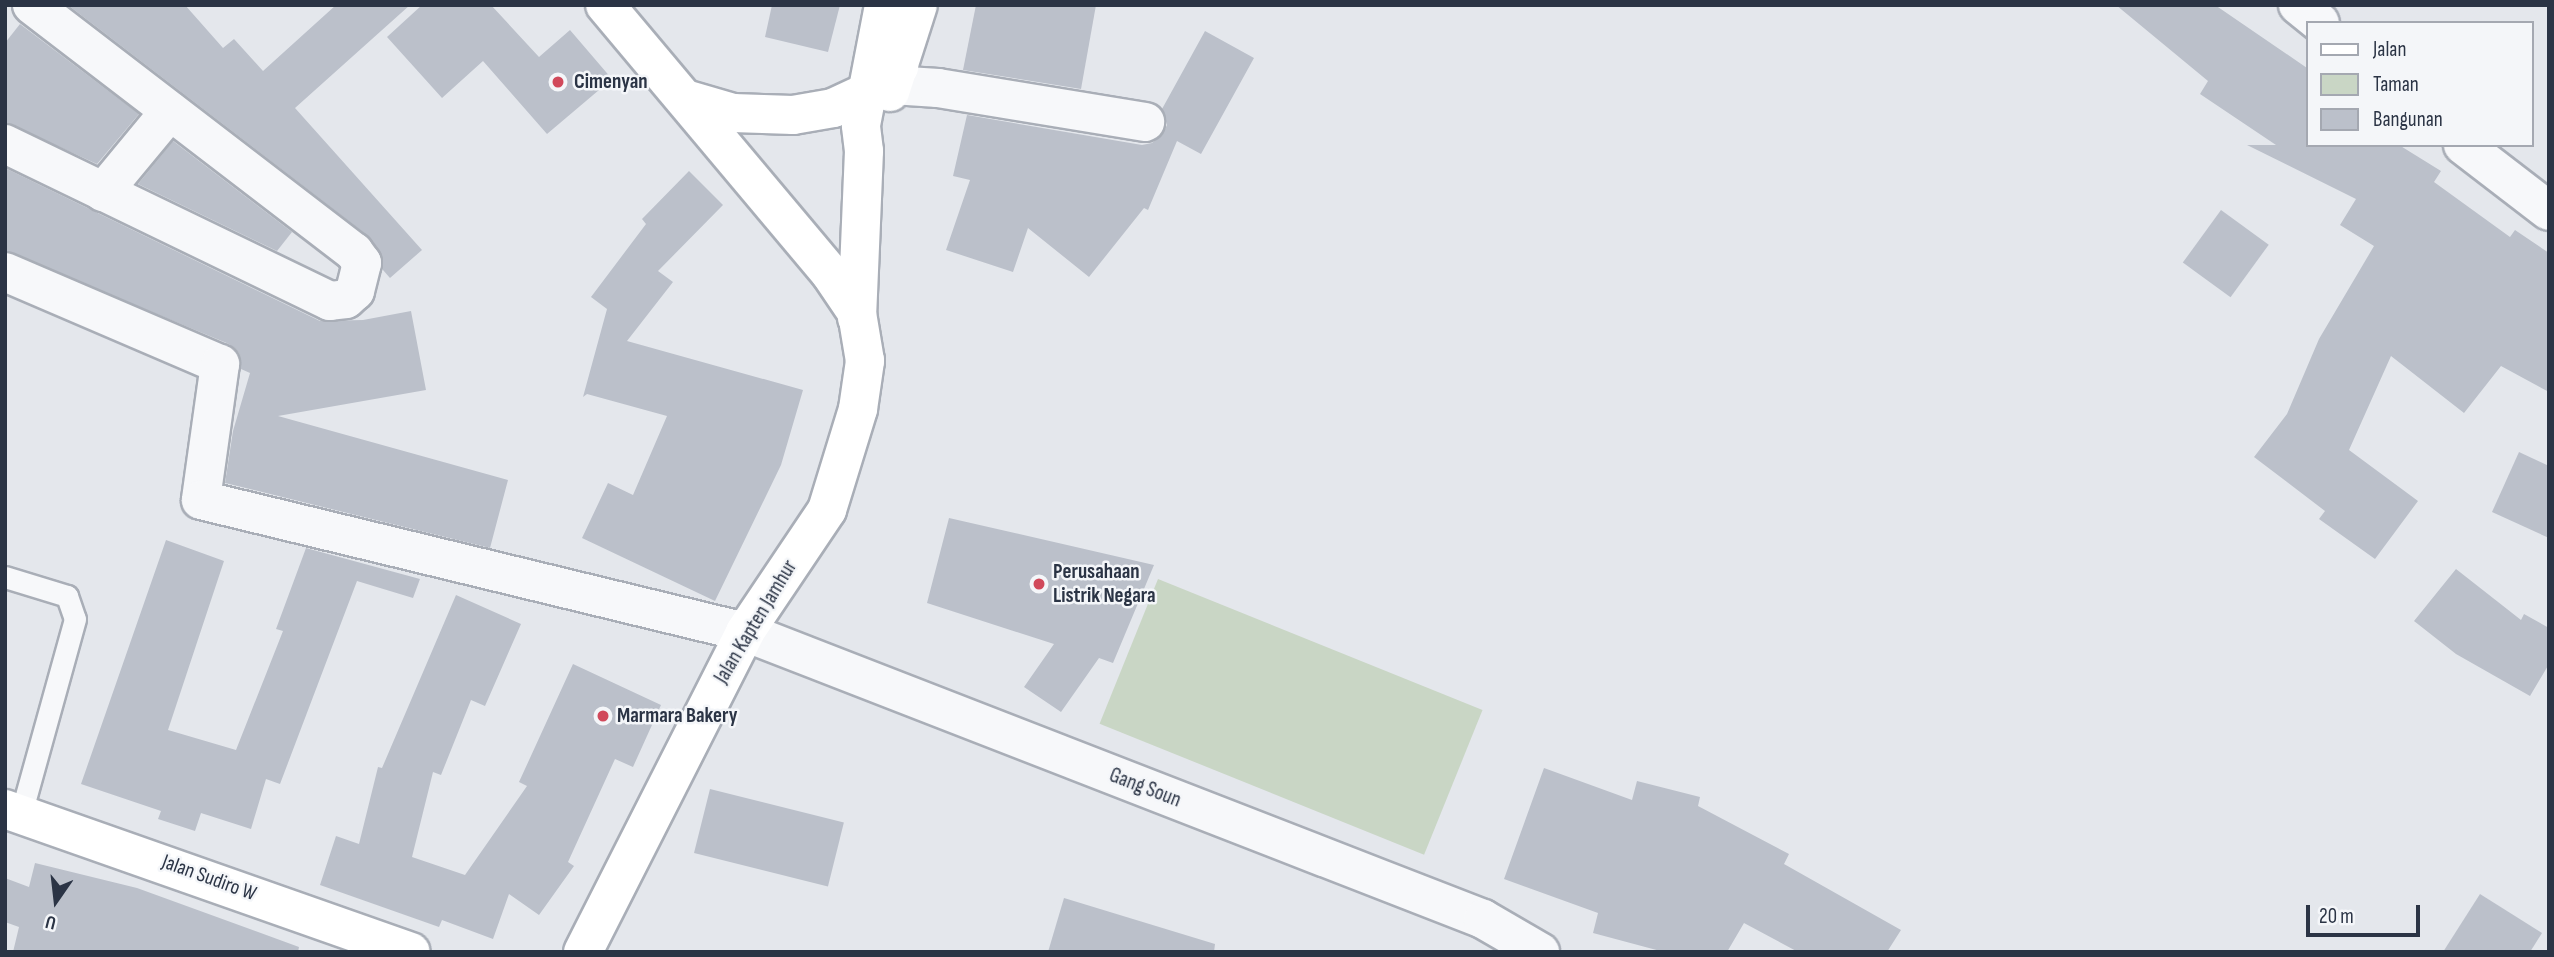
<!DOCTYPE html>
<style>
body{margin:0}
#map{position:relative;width:2554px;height:957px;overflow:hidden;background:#e4e7ec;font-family:"Sofia Sans Condensed",sans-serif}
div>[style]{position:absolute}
.green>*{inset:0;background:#c9d6c5;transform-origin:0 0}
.building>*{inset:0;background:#bbc0ca;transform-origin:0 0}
.roads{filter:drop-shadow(2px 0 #a9aeb7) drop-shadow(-2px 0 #a9aeb7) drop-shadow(0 2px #a9aeb7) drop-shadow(0 -2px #a9aeb7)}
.lane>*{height:21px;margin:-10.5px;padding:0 10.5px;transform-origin:10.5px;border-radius:10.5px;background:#f7f8fa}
.street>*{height:38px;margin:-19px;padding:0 19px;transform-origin:19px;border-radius:19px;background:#f7f8fa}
.secondary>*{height:38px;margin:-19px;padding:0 19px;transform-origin:19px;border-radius:19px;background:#fff}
.dots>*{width:19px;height:19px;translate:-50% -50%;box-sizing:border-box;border:4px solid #f4f6f9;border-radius:50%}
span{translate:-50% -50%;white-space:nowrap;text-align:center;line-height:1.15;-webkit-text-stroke:5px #f4f6f9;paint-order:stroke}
.poi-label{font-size:21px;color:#2b3445;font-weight:700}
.left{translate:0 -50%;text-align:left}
.street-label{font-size:21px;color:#2b3445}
.frame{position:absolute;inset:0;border:7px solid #2b3445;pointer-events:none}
.legend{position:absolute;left:2306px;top:21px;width:228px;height:126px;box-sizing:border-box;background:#f4f6f9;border:2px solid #a4a8b1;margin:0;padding:9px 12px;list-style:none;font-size:21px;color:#2b3445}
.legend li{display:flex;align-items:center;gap:14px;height:35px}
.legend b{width:35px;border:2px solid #a4a8b1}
.north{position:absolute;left:21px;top:866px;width:70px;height:70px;-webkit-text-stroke:5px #f4f6f9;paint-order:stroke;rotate:194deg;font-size:19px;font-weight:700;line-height:28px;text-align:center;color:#2b3445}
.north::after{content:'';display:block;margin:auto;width:24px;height:32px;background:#2b3445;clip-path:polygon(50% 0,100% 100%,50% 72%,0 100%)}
.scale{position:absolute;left:2306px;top:905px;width:114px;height:32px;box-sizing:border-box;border:4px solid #2b3445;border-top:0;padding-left:9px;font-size:21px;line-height:24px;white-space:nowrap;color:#2b3445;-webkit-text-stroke:5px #f4f6f9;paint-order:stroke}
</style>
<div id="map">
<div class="green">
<i style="left:1158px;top:579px;width:350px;height:156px;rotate:22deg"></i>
</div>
<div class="building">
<i style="clip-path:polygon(68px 5px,185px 5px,223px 48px,234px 39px,263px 71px,336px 5px,410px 5px,295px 108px,422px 250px,390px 278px,383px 270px,380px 251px,367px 235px)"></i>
<i style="clip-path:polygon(422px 5px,491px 5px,539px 57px,570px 30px,612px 79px,547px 134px,483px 61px,442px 98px,387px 37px)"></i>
<i style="clip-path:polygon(772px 5px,840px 5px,828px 52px,765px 37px)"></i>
<i style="clip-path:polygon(976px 5px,1096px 5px,1081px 89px,963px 70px)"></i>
<i style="clip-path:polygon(2116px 5px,2215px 5px,2307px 68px,2307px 145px,2399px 145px,2441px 171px,2434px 182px,2510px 237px,2515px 230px,2549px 253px,2549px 392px,2501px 366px,2464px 413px,2391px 356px,2349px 450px,2418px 501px,2375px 559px,2319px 519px,2325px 511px,2254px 457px,2287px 414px,2319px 339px,2374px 246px,2340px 225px,2356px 199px,2247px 145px,2276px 145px,2200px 94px,2208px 81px)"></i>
<i style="clip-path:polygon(20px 24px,139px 114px,97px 164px,5px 122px,5px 43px)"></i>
<i style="clip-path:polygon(1205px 31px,1254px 58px,1201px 154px,1177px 141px,1148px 210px,1144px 208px,1089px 277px,1028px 228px,1013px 272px,946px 250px,970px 180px,953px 176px,967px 115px,1142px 145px,1152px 143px,1162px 135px,1167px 125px,1162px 109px)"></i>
<i style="clip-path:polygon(173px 141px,292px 232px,277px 251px,138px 184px)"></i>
<i style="clip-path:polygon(5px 168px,320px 321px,363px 320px,411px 311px,426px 390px,278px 416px,508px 480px,490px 548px,225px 483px,233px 431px,250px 373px,241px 369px,239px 353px,229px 344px,5px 251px)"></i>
<i style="clip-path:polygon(689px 171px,723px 205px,658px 271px,673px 282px,627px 341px,803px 390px,781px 465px,715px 601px,582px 538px,608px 483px,633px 495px,667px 416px,587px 394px,583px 397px,607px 309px,591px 297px,646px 224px,642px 219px)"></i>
<i style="left:2221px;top:210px;width:59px;height:65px;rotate:36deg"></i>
<i style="clip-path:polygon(2519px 452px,2549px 466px,2549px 538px,2492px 512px)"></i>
<i style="clip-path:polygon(949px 518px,1154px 565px,1113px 663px,1099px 658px,1061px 712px,1024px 687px,1054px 644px,927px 603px)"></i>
<i style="clip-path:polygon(166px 540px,224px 561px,168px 730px,236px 750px,283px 631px,276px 629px,306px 548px,420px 579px,413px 598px,357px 581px,280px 784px,266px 779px,251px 829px,201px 813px,195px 831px,158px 819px,161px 811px,81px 784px)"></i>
<i style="clip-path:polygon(2456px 569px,2521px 620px,2524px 614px,2549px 628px,2549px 664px,2530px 696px,2456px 654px,2414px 621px)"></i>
<i style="clip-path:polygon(456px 595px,521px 624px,485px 706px,471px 700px,441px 775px,433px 772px,412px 857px,465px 875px,527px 786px,519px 782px,573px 664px,661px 705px,633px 767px,615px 759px,568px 862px,574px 866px,539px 915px,509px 894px,493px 939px,442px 920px,439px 927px,320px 885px,336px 836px,359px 844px,378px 767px,382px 768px)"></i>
<i style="clip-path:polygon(1544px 768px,1632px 800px,1637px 781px,1700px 797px,1698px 806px,1789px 854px,1784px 864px,1901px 930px,1887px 952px,1798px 952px,1744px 923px,1727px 952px,1664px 952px,1593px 933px,1598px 913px,1504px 879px)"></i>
<i style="left:710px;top:789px;width:138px;height:66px;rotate:14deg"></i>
<i style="clip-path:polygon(35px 863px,137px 888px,299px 947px,298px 952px,13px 952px,19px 927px,5px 922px,5px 878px,29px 887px)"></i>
<i style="clip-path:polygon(2480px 894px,2542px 933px,2530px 952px,2443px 952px)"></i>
<i style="clip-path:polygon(1064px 898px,1215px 944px,1214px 952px,1048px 952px)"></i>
</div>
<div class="roads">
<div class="lane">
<i style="left:5px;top:577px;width:65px;rotate:17deg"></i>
<i style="left:67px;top:596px;width:24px;rotate:71deg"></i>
<i style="left:75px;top:619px;width:202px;rotate:105.5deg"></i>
</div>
<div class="street">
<i style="left:2298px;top:5px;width:28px;rotate:39deg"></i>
<i style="left:892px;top:85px;width:46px;rotate:3.7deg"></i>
<i style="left:938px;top:88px;width:210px;rotate:9.3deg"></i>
<i style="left:5px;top:144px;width:361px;rotate:25.8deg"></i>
<i style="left:330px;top:301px;width:16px;rotate:-7deg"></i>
<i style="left:346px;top:299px;width:12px;rotate:-42deg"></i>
<i style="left:355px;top:291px;width:29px;rotate:-76deg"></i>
<i style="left:362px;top:263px;width:14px;rotate:-126deg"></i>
<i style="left:354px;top:252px;width:406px;rotate:-142.5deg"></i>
<i style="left:2463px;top:145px;width:108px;rotate:37.5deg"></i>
<i style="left:103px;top:192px;width:105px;rotate:-50.4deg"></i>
<i style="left:5px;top:272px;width:234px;rotate:23.2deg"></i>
<i style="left:220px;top:364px;width:137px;rotate:98deg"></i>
<i style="left:201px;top:500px;width:560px;rotate:13.64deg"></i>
<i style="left:745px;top:632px;width:792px;rotate:21.25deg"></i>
<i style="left:1483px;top:919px;width:66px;rotate:30.1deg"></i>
</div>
<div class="secondary">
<i style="left:890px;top:92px;width:91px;rotate:-72.2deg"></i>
<i style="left:685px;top:99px;width:50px;rotate:16.3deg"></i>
<i style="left:733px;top:113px;width:60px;rotate:1.9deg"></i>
<i style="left:793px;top:115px;width:41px;rotate:-9.9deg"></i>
<i style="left:833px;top:108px;width:35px;rotate:-25deg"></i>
<i style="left:865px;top:93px;width:43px;rotate:-37.4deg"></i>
<i style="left:857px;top:318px;width:167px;rotate:-87.6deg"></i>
<i style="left:864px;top:151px;width:26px;rotate:-97deg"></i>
<i style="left:861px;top:125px;width:122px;rotate:-79.1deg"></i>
<i style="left:5px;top:809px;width:430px;rotate:19.4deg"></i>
<i style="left:583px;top:952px;width:359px;rotate:-63.1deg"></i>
<i style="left:745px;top:632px;width:147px;rotate:-56.1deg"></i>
<i style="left:827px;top:510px;width:106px;rotate:-72.9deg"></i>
<i style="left:858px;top:409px;width:49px;rotate:-81.7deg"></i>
<i style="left:865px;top:361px;width:49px;rotate:-99.5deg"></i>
<i style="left:857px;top:313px;width:48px;rotate:-124deg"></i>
<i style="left:830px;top:273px;width:350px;rotate:-130deg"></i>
</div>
</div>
<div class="dots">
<i style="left:558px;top:82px;background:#d1495b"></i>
<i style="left:1039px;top:584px;background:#d1495b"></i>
<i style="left:603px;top:716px;background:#d1495b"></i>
</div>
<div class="poi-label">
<span class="left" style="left:574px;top:82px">Cimenyan</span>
<span class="left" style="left:1053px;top:584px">Perusahaan<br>Listrik Negara</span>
<span class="left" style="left:617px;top:716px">Marmara Bakery</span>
</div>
<div class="street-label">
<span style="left:756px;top:622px;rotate:-59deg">Jalan Kapten Jamhur</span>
<span style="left:1145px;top:788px;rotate:21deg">Gang Soun</span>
<span style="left:209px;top:878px;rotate:20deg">Jalan Sudiro W</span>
</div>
<div class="frame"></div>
<ul class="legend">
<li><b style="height:9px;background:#fff"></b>Jalan</li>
<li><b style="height:19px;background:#c9d6c5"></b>Taman</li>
<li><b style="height:19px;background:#bbc0ca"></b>Bangunan</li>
</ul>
<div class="north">U</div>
<div class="scale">20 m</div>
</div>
